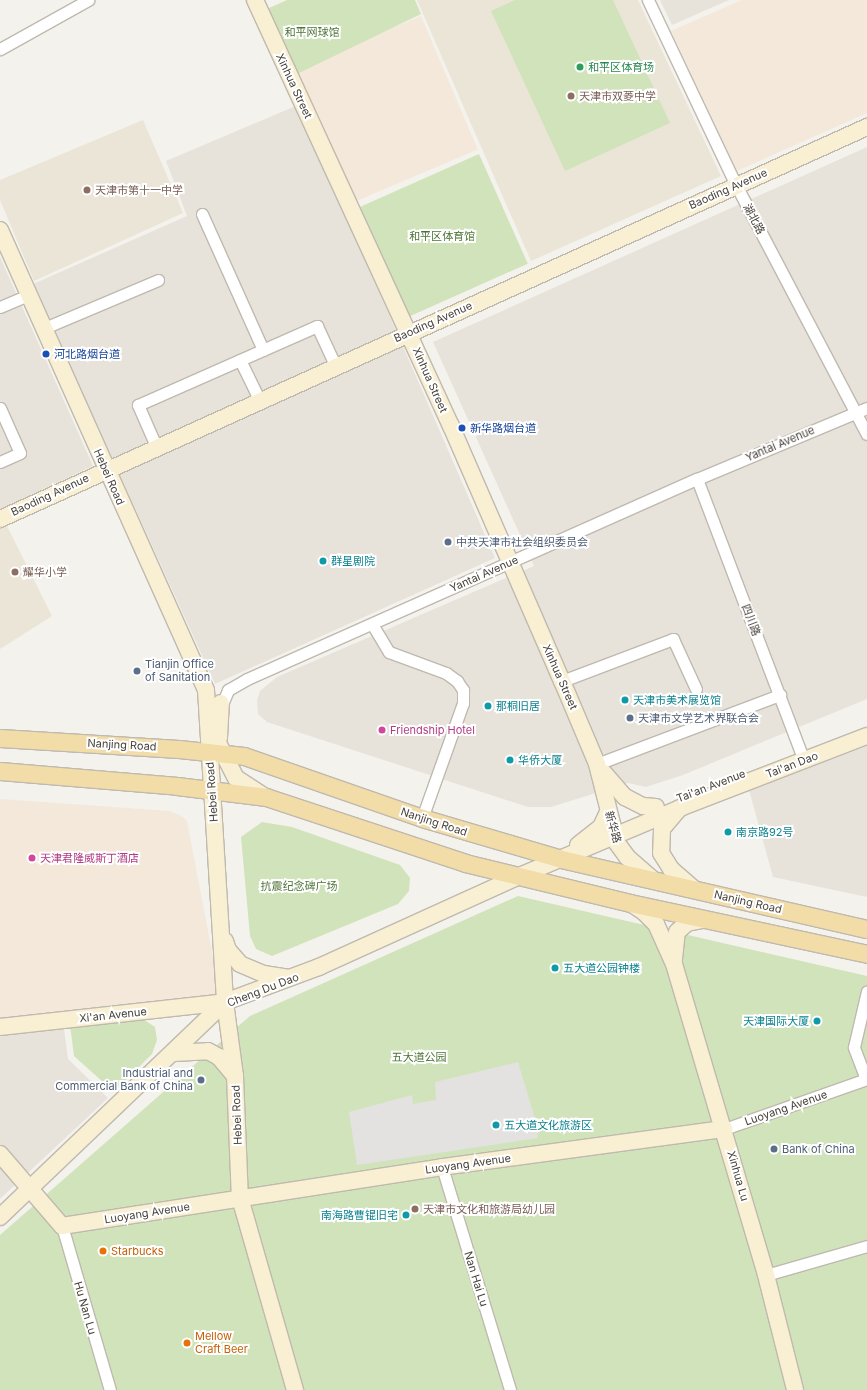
<!DOCTYPE html>
<meta charset="utf-8">
<style>
body{margin:0}
#map{position:relative;width:867px;height:1390px;overflow:hidden;background:#f4f2ec;font-family:Inter,"Noto Sans SC",sans-serif}
div>[style]{position:absolute}
.residential>*{inset:0;background:#e7e3db}
.commercial>*{inset:0;background:#f3e8da;transform-origin:0 0}
.education>*{inset:0;background:#ebe5d8}
.green>*{inset:0;background:#d1e3ba;transform-origin:0 0}
.parking>*{inset:0;background:#e3e2e0}
.roads{filter:drop-shadow(1px 0 #bfb9af) drop-shadow(-1px 0 #bfb9af) drop-shadow(0 1px #bfb9af) drop-shadow(0 -1px #bfb9af)}
.street>*{height:11px;margin:-5.5px;padding:0 5.5px;transform-origin:5.5px;border-radius:5.5px;background:#fff}
.secondary>*{height:16px;margin:-8px;padding:0 8px;transform-origin:8px;border-radius:8px;background:#f9efd2}
.primary>*{height:17px;margin:-8.5px;padding:0 8.5px;transform-origin:8.5px;border-radius:8.5px;background:#f2dca7}
.dots>*{width:11px;height:11px;translate:-50% -50%;box-sizing:border-box;border:2px solid #fff;border-radius:50%}
span{translate:-50% -50%;white-space:nowrap;text-align:center;line-height:1.15;-webkit-text-stroke:4px #fff;paint-order:stroke}
.park-label{font-size:11px;color:#4d7334}
.leisure-label{font-size:11px;color:#27864d}
.left{translate:0 -50%;text-align:left}
.street-label{font-size:11px;color:#48423a}
.education-label{font-size:11px;color:#785e54}
.transit-label{font-size:11px;color:#164399}
.service-label{font-size:11px;color:#4e5e75}
.right{translate:-100% -50%;text-align:right}
.culture-label{font-size:11px;color:#0d838f}
.hotel-label{font-size:11px;color:#b23c85}
.food-label{font-size:11px;color:#c56008}
</style>
<div id="map">
<div class="residential">
<i style="clip-path:polygon(660px 0,729px 0,672px 25px)"></i>
<i style="clip-path:polygon(298px 105px,495px 558px,215px 684px,33px 284px,187px 216px,166px 161px)"></i>
<i style="clip-path:polygon(867px 147px,867px 699px,683px 775px,646px 787px,628px 783px,551px 807px,528px 807px,267px 722px,258px 714px,257px 700px,260px 691px,277px 677px,534px 566px,433px 342px)"></i>
<i style="clip-path:polygon(0 257px,93px 466px,0 509px)"></i>
<i style="clip-path:polygon(867px 746px,867px 897px,773px 877px,749px 790px)"></i>
<i style="clip-path:polygon(64px 1029px,68px 1059px,108px 1098px,0 1199px,0 1036px)"></i>
</div>
<div class="commercial">
<i style="clip-path:polygon(742px 0,867px 0,867px 113px,737px 171px,671px 31px)"></i>
<i style="left:421px;top:16px;width:145px;height:137px;rotate:67deg"></i>
<i style="clip-path:polygon(0 799px,170px 811px,183px 817px,187px 821px,221px 999px,0 1025px)"></i>
</div>
<div class="education">
<i style="clip-path:polygon(417px 0,638px 0,721px 176px,531px 261px)"></i>
<i style="clip-path:polygon(143px 120px,183px 213px,34px 281px,0 200px,0 180px)"></i>
<i style="clip-path:polygon(7px 526px,52px 616px,0 649px,0 529px)"></i>
</div>
<div class="green">
<i style="clip-path:polygon(287px 0,415px 0,421px 14px,297px 74px,267px 9px)"></i>
<i style="clip-path:polygon(515px 0,613px 0,670px 123px,565px 171px,491px 11px)"></i>
<i style="left:479px;top:154px;width:120px;height:131px;rotate:66deg"></i>
<i style="clip-path:polygon(262px 822px,292px 827px,400px 865px,410px 878px,409px 891px,398px 904px,272px 956px,256px 949px,250px 936px,241px 837px)"></i>
<i style="clip-path:polygon(518px 896px,867px 976px,867px 1390px,0 1390px,0 1235px,250px 1016px)"></i>
<i style="clip-path:polygon(138px 1016px,155px 1027px,157px 1040px,152px 1054px,114px 1092px,74px 1056px,70px 1025px)"></i>
</div>
<div class="parking">
<i style="clip-path:polygon(518px 1062px,535px 1119px,538px 1138px,357px 1165px,349px 1112px,412px 1095px,413px 1104px,436px 1100px,435px 1082px)"></i>
</div>
<div class="roads">
<div class="street">
<i style="left:648px;top:0;width:205px;rotate:64.6deg"></i>
<i style="left:736px;top:185px;width:281px;rotate:62.3deg"></i>
<i style="left:0;top:49px;width:101px;rotate:-29.1deg"></i>
<i style="left:202px;top:214px;width:149px;rotate:65.8deg"></i>
<i style="left:0;top:307px;width:30px;rotate:-23deg"></i>
<i style="left:42px;top:329px;width:126px;rotate:-22.9deg"></i>
<i style="left:240px;top:360px;width:46px;rotate:64deg"></i>
<i style="left:0;top:408px;width:49px;rotate:66deg"></i>
<i style="left:20px;top:453px;width:22px;rotate:156deg"></i>
<i style="left:156px;top:446px;width:45px;rotate:-113.7deg"></i>
<i style="left:138px;top:405px;width:196px;rotate:-23.8deg"></i>
<i style="left:317px;top:326px;width:45px;rotate:65.1deg"></i>
<i style="left:697px;top:479px;width:302px;rotate:69.2deg"></i>
<i style="left:372px;top:624px;width:33px;rotate:59deg"></i>
<i style="left:389px;top:652px;width:61px;rotate:20.2deg"></i>
<i style="left:446px;top:673px;width:14px;rotate:36deg"></i>
<i style="left:457px;top:681px;width:11px;rotate:56deg"></i>
<i style="left:463px;top:690px;width:13px;rotate:90deg"></i>
<i style="left:463px;top:703px;width:122px;rotate:109.6deg"></i>
<i style="left:562px;top:681px;width:119px;rotate:-20.7deg"></i>
<i style="left:673px;top:639px;width:55px;rotate:65.3deg"></i>
<i style="left:220px;top:709px;width:21px;rotate:-67deg"></i>
<i style="left:228px;top:690px;width:22px;rotate:-30deg"></i>
<i style="left:247px;top:679px;width:492px;rotate:-24deg"></i>
<i style="left:697px;top:479px;width:184px;rotate:-22.7deg"></i>
<i style="left:597px;top:764px;width:196px;rotate:-20.7deg"></i>
<i style="left:866px;top:1079px;width:34px;rotate:-111deg"></i>
<i style="left:854px;top:1047px;width:57px;rotate:-76.9deg"></i>
<i style="left:724px;top:1129px;width:151px;rotate:-19.3deg"></i>
<i style="left:442px;top:1167px;width:233px;rotate:73deg"></i>
<i style="left:62px;top:1226px;width:171px;rotate:73.7deg"></i>
<i style="left:766px;top:1275px;width:105px;rotate:-16deg"></i>
</div>
<div class="secondary">
<i style="left:255px;top:0;width:469px;rotate:65.3deg"></i>
<i style="left:451px;top:426px;width:278px;rotate:66.5deg"></i>
<i style="left:562px;top:681px;width:90px;rotate:67.1deg"></i>
<i style="left:597px;top:764px;width:81px;rotate:75.8deg"></i>
<i style="left:617px;top:843px;width:17px;rotate:54deg"></i>
<i style="left:627px;top:857px;width:32px;rotate:41deg"></i>
<i style="left:0;top:230px;width:504px;rotate:65.88deg"></i>
<i style="left:206px;top:690px;width:313px;rotate:86.5deg"></i>
<i style="left:225px;top:1002px;width:75px;rotate:82.3deg"></i>
<i style="left:235px;top:1076px;width:122px;rotate:87.7deg"></i>
<i style="left:240px;top:1198px;width:200px;rotate:74deg"></i>
<i style="left:0;top:519px;width:952px;rotate:-24.33deg"></i>
<i style="left:219px;top:738px;width:35px;rotate:-87deg"></i>
<i style="left:218px;top:743px;width:39px;rotate:63deg"></i>
<i style="left:236px;top:778px;width:33px;rotate:33deg"></i>
<i style="left:604px;top:773px;width:32px;rotate:49deg"></i>
<i style="left:625px;top:797px;width:20px;rotate:27deg"></i>
<i style="left:643px;top:806px;width:13px;rotate:4deg"></i>
<i style="left:677px;top:811px;width:23px;rotate:130deg"></i>
<i style="left:662px;top:829px;width:24px;rotate:92deg"></i>
<i style="left:661px;top:853px;width:19px;rotate:58deg"></i>
<i style="left:671px;top:869px;width:32px;rotate:41deg"></i>
<i style="left:578px;top:845px;width:29px;rotate:-38deg"></i>
<i style="left:601px;top:827px;width:17px;rotate:-65deg"></i>
<i style="left:632px;top:904px;width:14px;rotate:34deg"></i>
<i style="left:644px;top:912px;width:17px;rotate:45deg"></i>
<i style="left:656px;top:924px;width:44px;rotate:65.8deg"></i>
<i style="left:674px;top:964px;width:324px;rotate:73.5deg"></i>
<i style="left:766px;top:1275px;width:119px;rotate:75.8deg"></i>
<i style="left:225px;top:941px;width:9px;rotate:72deg"></i>
<i style="left:228px;top:950px;width:18px;rotate:49deg"></i>
<i style="left:240px;top:964px;width:26px;rotate:23deg"></i>
<i style="left:264px;top:974px;width:24px;rotate:9deg"></i>
<i style="left:674px;top:959px;width:27px;rotate:-84deg"></i>
<i style="left:677px;top:932px;width:13px;rotate:-42deg"></i>
<i style="left:687px;top:923px;width:16px;rotate:-11deg"></i>
<i style="left:0;top:1027px;width:226px;rotate:-6.3deg"></i>
<i style="left:174px;top:1053px;width:34px;rotate:-3deg"></i>
<i style="left:208px;top:1051px;width:13px;rotate:29deg"></i>
<i style="left:219px;top:1057px;width:25px;rotate:50deg"></i>
<i style="left:0;top:1154px;width:95px;rotate:49.3deg"></i>
<i style="left:62px;top:1226px;width:385px;rotate:-8.8deg"></i>
<i style="left:442px;top:1167px;width:285px;rotate:-7.7deg"></i>
<i style="left:0;top:1217px;width:311px;rotate:-43.7deg"></i>
<i style="left:225px;top:1002px;width:100px;rotate:-20.4deg"></i>
<i style="left:319px;top:967px;width:217px;rotate:-24.4deg"></i>
<i style="left:517px;top:877px;width:177px;rotate:-22.9deg"></i>
<i style="left:680px;top:808px;width:200px;rotate:-21.1deg"></i>
</div>
<div class="primary">
<i style="left:0;top:738px;width:179px;rotate:3.5deg"></i>
<i style="left:179px;top:749px;width:65px;rotate:6.1deg"></i>
<i style="left:244px;top:756px;width:188px;rotate:19.2deg"></i>
<i style="left:422px;top:818px;width:145px;rotate:16.4deg"></i>
<i style="left:561px;top:859px;width:314px;rotate:12.9deg"></i>
<i style="left:0;top:771px;width:178px;rotate:4.8deg"></i>
<i style="left:177px;top:786px;width:90px;rotate:7deg"></i>
<i style="left:266px;top:797px;width:210px;rotate:18.3deg"></i>
<i style="left:465px;top:863px;width:170px;rotate:13.6deg"></i>
<i style="left:630px;top:903px;width:242px;rotate:12.1deg"></i>
</div>
</div>
<div class="dots">
<i style="left:580px;top:67px;background:#2e9e5b"></i>
<i style="left:571px;top:96px;background:#8d6e63"></i>
<i style="left:87px;top:190px;background:#8d6e63"></i>
<i style="left:46px;top:354px;background:#1a4fb4"></i>
<i style="left:462px;top:428px;background:#1a4fb4"></i>
<i style="left:448px;top:542px;background:#5c6f8a"></i>
<i style="left:323px;top:561px;background:#0f9aa8"></i>
<i style="left:15px;top:572px;background:#8d6e63"></i>
<i style="left:137px;top:671px;background:#5c6f8a"></i>
<i style="left:625px;top:700px;background:#0f9aa8"></i>
<i style="left:488px;top:706px;background:#0f9aa8"></i>
<i style="left:630px;top:718px;background:#5c6f8a"></i>
<i style="left:382px;top:730px;background:#d1479c"></i>
<i style="left:510px;top:760px;background:#0f9aa8"></i>
<i style="left:728px;top:832px;background:#0f9aa8"></i>
<i style="left:32px;top:858px;background:#d1479c"></i>
<i style="left:555px;top:968px;background:#0f9aa8"></i>
<i style="left:817px;top:1021px;background:#0f9aa8"></i>
<i style="left:201px;top:1080px;background:#5c6f8a"></i>
<i style="left:496px;top:1125px;background:#0f9aa8"></i>
<i style="left:774px;top:1149px;background:#5c6f8a"></i>
<i style="left:415px;top:1209px;background:#8d6e63"></i>
<i style="left:406px;top:1215px;background:#0f9aa8"></i>
<i style="left:103px;top:1251px;background:#e8710a"></i>
<i style="left:187px;top:1343px;background:#e8710a"></i>
</div>
<div class="park-label">
<span style="left:312px;top:32px">和平网球馆</span>
<span style="left:442px;top:236px">和平区体育馆</span>
<span style="left:299px;top:886px">抗震纪念碑广场</span>
<span style="left:419px;top:1057px">五大道公园</span>
</div>
<div class="leisure-label">
<span class="left" style="left:588px;top:67px">和平区体育场</span>
</div>
<div class="street-label">
<span style="left:294px;top:86px;rotate:65deg">Xinhua Street</span>
<span style="left:728px;top:189px;rotate:-24deg">Baoding Avenue</span>
<span style="left:754px;top:219px;rotate:62deg">湖北路</span>
<span style="left:433px;top:322px;rotate:-24deg">Baoding Avenue</span>
<span style="left:430px;top:380px;rotate:66deg">Xinhua Street</span>
<span style="left:780px;top:444px;rotate:-23deg">Yantai Avenue</span>
<span style="left:109px;top:477px;rotate:66deg">Hebei Road</span>
<span style="left:50px;top:495px;rotate:-25deg">Baoding Avenue</span>
<span style="left:484px;top:574px;rotate:-24deg">Yantai Avenue</span>
<span style="left:751px;top:620px;rotate:69deg">四川路</span>
<span style="left:560px;top:677px;rotate:66deg">Xinhua Street</span>
<span style="left:122px;top:745px;rotate:3deg">Nanjing Road</span>
<span style="left:792px;top:765px;rotate:-21deg">Tai'an Dao</span>
<span style="left:711px;top:786px;rotate:-21deg">Tai'an Avenue</span>
<span style="left:212px;top:792px;rotate:-94deg">Hebei Road</span>
<span style="left:434px;top:822px;rotate:18deg">Nanjing Road</span>
<span style="left:613px;top:827px;rotate:74deg">新华路</span>
<span style="left:748px;top:902px;rotate:13deg">Nanjing Road</span>
<span style="left:263px;top:990px;rotate:-21deg">Cheng Du Dao</span>
<span style="left:113px;top:1015px;rotate:-6deg">Xi'an Avenue</span>
<span style="left:786px;top:1108px;rotate:-19deg">Luoyang Avenue</span>
<span style="left:237px;top:1115px;rotate:-92deg">Hebei Road</span>
<span style="left:468px;top:1164px;rotate:-8deg">Luoyang Avenue</span>
<span style="left:738px;top:1176px;rotate:74deg">Xinhua Lu</span>
<span style="left:147px;top:1213px;rotate:-9deg">Luoyang Avenue</span>
<span style="left:476px;top:1279px;rotate:73deg">Nan Hai Lu</span>
<span style="left:85px;top:1308px;rotate:74deg">Hu Nan Lu</span>
</div>
<div class="education-label">
<span class="left" style="left:579px;top:96px">天津市双菱中学</span>
<span class="left" style="left:95px;top:190px">天津市第十一中学</span>
<span class="left" style="left:23px;top:572px">耀华小学</span>
<span class="left" style="left:423px;top:1209px">天津市文化和旅游局幼儿园</span>
</div>
<div class="transit-label">
<span class="left" style="left:54px;top:354px">河北路烟台道</span>
<span class="left" style="left:470px;top:428px">新华路烟台道</span>
</div>
<div class="service-label">
<span class="left" style="left:456px;top:542px">中共天津市社会组织委员会</span>
<span class="left" style="left:145px;top:671px">Tianjin Office<br>of Sanitation</span>
<span class="left" style="left:638px;top:718px">天津市文学艺术界联合会</span>
<span class="right" style="left:193px;top:1080px">Industrial and<br>Commercial Bank of China</span>
<span class="left" style="left:782px;top:1149px">Bank of China</span>
</div>
<div class="culture-label">
<span class="left" style="left:331px;top:561px">群星剧院</span>
<span class="left" style="left:633px;top:700px">天津市美术展览馆</span>
<span class="left" style="left:496px;top:706px">那桐旧居</span>
<span class="left" style="left:518px;top:760px">华侨大厦</span>
<span class="left" style="left:736px;top:832px">南京路92号</span>
<span class="left" style="left:563px;top:968px">五大道公园钟楼</span>
<span class="right" style="left:809px;top:1021px">天津国际大厦</span>
<span class="left" style="left:504px;top:1125px">五大道文化旅游区</span>
<span class="right" style="left:398px;top:1215px">南海路曹锟旧宅</span>
</div>
<div class="hotel-label">
<span class="left" style="left:390px;top:730px">Friendship Hotel</span>
<span class="left" style="left:40px;top:858px">天津君隆威斯丁酒店</span>
</div>
<div class="food-label">
<span class="left" style="left:111px;top:1251px">Starbucks</span>
<span class="left" style="left:195px;top:1343px">Mellow<br>Craft Beer</span>
</div>
</div>
